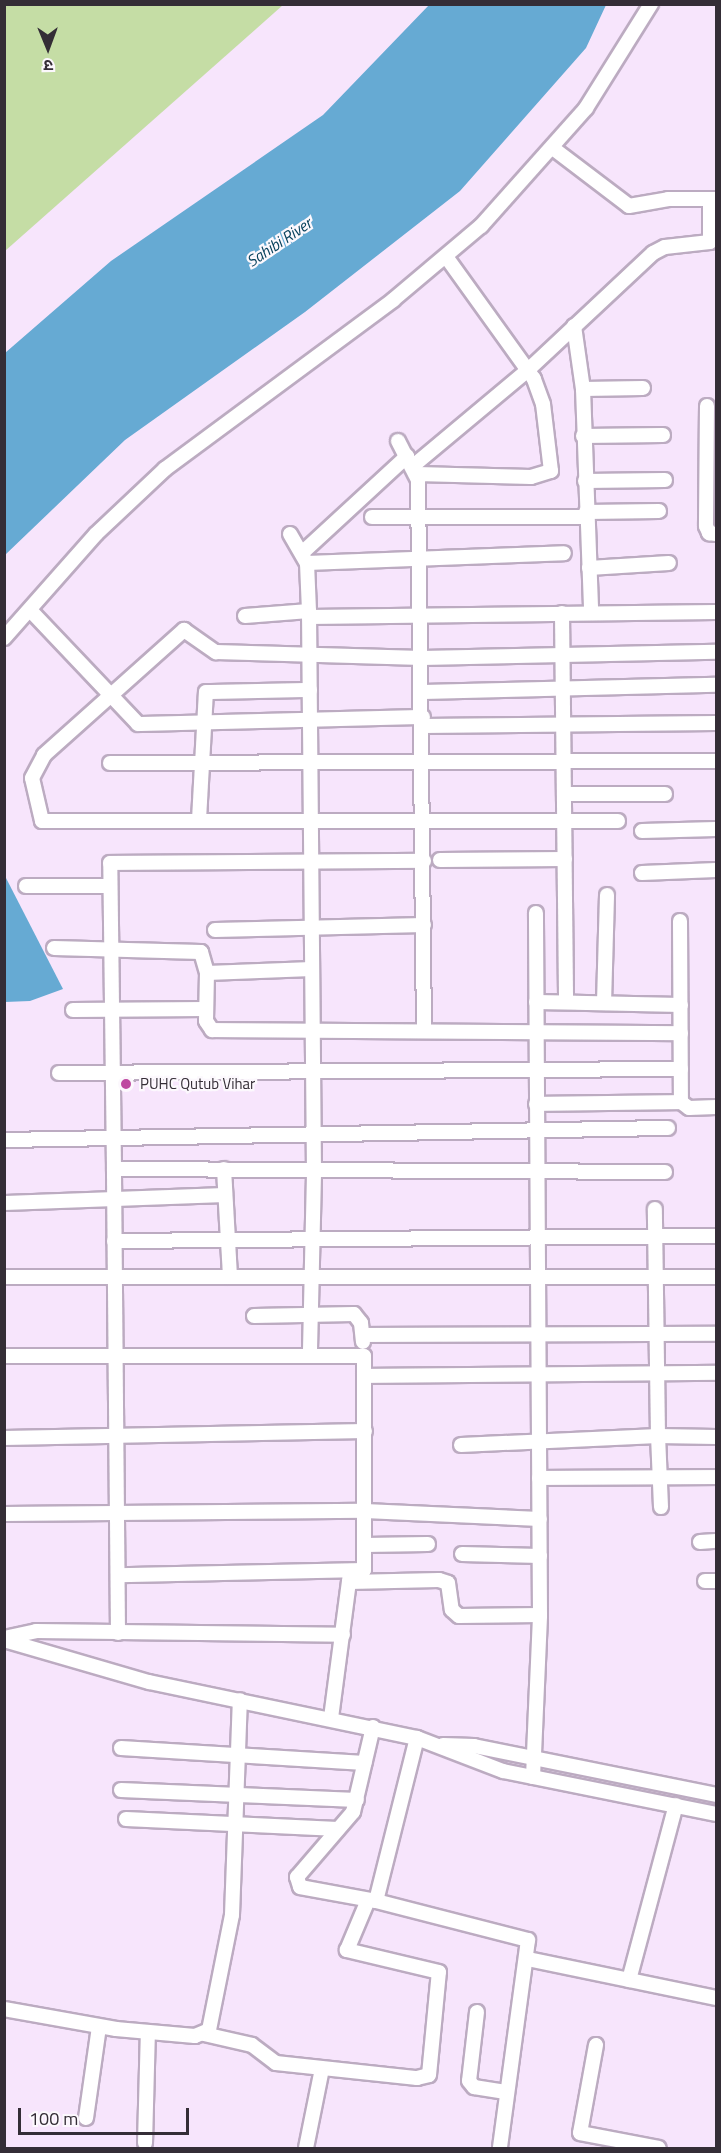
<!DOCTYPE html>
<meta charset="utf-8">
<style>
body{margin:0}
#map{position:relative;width:721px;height:2153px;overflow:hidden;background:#f7e5fc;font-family:"Titillium Web","Noto Sans Devanagari",sans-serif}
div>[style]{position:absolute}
.green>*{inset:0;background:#c5dda5}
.water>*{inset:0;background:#66aad3}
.roads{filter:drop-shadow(2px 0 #bcabc1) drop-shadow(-2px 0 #bcabc1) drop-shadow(0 2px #bcabc1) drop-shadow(0 -2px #bcabc1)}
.minor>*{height:14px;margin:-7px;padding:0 7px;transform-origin:7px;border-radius:7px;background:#fff}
.dots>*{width:16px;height:16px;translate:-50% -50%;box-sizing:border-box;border:3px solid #fcf8fd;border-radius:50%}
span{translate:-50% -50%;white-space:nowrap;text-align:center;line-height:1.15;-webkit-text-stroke:4.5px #fcf8fd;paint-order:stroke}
.poi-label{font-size:15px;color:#342d36}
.left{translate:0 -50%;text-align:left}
.water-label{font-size:16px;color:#08425d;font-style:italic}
.frame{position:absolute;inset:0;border:6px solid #342d36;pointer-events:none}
.north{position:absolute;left:18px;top:18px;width:60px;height:60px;-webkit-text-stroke:4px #fcf8fd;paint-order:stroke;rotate:179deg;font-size:16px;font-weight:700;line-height:24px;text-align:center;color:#342d36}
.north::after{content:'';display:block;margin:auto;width:21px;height:27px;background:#342d36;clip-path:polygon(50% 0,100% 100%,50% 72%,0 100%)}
.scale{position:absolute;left:18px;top:2108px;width:171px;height:27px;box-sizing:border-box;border:3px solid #342d36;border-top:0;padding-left:8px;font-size:18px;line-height:21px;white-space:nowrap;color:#342d36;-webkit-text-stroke:4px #fcf8fd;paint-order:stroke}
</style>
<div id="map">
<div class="green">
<i style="clip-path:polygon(5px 4px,283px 4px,283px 5px,5px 251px)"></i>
</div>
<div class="water">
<i style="clip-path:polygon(430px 4px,606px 5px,586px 48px,460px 191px,305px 312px,125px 440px,5px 555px,5px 353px,111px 261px,323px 115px)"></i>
<i style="clip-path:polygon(6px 878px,63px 989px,30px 1001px,5px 1002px)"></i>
</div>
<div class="roads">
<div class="minor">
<i style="left:554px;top:149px;width:94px;rotate:37.2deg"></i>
<i style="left:629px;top:206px;width:40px;rotate:-10deg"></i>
<i style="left:668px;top:199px;width:48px"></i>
<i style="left:574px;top:326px;width:64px;rotate:81.9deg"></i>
<i style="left:583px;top:389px;width:223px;rotate:87.9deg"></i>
<i style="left:583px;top:389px;width:60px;rotate:-1deg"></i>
<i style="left:707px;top:406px;width:120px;rotate:90.5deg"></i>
<i style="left:706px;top:526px;width:8px;rotate:67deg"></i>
<i style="left:709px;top:533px;width:7px;rotate:8deg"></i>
<i style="left:583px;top:436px;width:80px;rotate:-0.7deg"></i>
<i style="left:398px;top:441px;width:44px;rotate:62.9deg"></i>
<i style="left:418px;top:480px;width:551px;rotate:89.38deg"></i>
<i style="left:413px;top:466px;width:150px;rotate:-39.9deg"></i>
<i style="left:528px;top:370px;width:171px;rotate:-43.1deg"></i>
<i style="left:653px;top:253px;width:13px;rotate:-27deg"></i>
<i style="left:665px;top:247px;width:45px;rotate:-6.3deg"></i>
<i style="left:710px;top:242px;width:43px;rotate:-90deg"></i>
<i style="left:417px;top:474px;width:114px;rotate:1.5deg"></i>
<i style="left:531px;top:477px;width:21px;rotate:-17deg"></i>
<i style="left:551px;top:471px;width:67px;rotate:-96.8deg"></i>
<i style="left:543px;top:404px;width:27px;rotate:-110deg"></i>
<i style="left:534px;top:379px;width:149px;rotate:-125.7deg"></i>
<i style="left:585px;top:481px;width:80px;rotate:-0.7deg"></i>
<i style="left:586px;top:512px;width:73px;rotate:-0.8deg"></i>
<i style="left:372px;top:517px;width:215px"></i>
<i style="left:290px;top:534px;width:34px;rotate:60deg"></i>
<i style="left:307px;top:563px;width:48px;rotate:87.6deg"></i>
<i style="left:309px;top:611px;width:563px;rotate:89.49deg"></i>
<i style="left:314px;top:1174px;width:180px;rotate:91.3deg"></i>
<i style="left:302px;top:553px;width:143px;rotate:-42.7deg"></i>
<i style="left:307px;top:563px;width:257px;rotate:-2.2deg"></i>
<i style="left:589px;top:568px;width:80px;rotate:-3.6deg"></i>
<i style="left:30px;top:610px;width:157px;rotate:46.5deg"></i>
<i style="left:138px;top:724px;width:285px;rotate:-1.4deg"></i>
<i style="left:562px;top:613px;width:389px;rotate:89.4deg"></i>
<i style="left:245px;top:616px;width:64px;rotate:-4.5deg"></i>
<i style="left:309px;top:617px;width:407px;rotate:-0.7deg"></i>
<i style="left:4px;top:638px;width:139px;rotate:-48.5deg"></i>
<i style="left:96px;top:534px;width:95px;rotate:-43.3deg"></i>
<i style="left:165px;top:469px;width:284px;rotate:-36.5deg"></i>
<i style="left:393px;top:300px;width:115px;rotate:-40.1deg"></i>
<i style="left:481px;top:226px;width:158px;rotate:-48.3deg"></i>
<i style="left:586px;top:108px;width:123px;rotate:-58deg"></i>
<i style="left:423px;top:692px;width:293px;rotate:-1.4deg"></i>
<i style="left:423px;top:726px;width:293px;rotate:-0.6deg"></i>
<i style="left:110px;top:763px;width:606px;rotate:-0.19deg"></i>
<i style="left:564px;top:794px;width:101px"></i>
<i style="left:199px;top:820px;width:128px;rotate:-86.9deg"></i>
<i style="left:206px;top:692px;width:104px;rotate:-1.1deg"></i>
<i style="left:618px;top:821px;width:576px;rotate:180deg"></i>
<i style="left:42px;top:821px;width:44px;rotate:-103.1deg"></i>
<i style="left:32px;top:778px;width:26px;rotate:-62deg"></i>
<i style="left:44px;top:755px;width:188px;rotate:-41.8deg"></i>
<i style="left:184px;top:630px;width:39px;rotate:35deg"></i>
<i style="left:216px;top:652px;width:206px;rotate:1.7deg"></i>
<i style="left:422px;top:658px;width:294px;rotate:-1.2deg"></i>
<i style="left:642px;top:831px;width:74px;rotate:-1.5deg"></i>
<i style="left:440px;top:860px;width:125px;rotate:-0.5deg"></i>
<i style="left:642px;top:873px;width:74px;rotate:-2.3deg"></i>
<i style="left:26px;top:886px;width:82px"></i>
<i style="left:680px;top:921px;width:181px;rotate:89.7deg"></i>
<i style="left:681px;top:1102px;width:10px;rotate:37deg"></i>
<i style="left:689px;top:1108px;width:27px;rotate:-2deg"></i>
<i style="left:215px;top:930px;width:209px;rotate:-1.4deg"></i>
<i style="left:54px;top:948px;width:147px;rotate:1.6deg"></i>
<i style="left:201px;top:952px;width:22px;rotate:74deg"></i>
<i style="left:207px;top:973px;width:48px;rotate:91.2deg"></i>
<i style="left:206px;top:1021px;width:11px;rotate:56deg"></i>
<i style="left:212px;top:1030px;width:469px;rotate:0.4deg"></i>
<i style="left:207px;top:973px;width:105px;rotate:-2.2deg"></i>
<i style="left:536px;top:1002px;width:145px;rotate:1.2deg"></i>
<i style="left:604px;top:1003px;width:108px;rotate:-88.4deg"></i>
<i style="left:73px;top:1010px;width:133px;rotate:-0.4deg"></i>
<i style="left:59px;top:1073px;width:622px;rotate:-0.37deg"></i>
<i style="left:536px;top:1104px;width:145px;rotate:-0.8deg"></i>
<i style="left:4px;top:1140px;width:664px;rotate:-1.04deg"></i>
<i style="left:114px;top:1169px;width:306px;rotate:-90.7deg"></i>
<i style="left:110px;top:863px;width:314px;rotate:-0.4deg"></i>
<i style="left:224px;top:1169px;width:108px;rotate:86.8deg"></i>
<i style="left:4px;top:1203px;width:221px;rotate:-2.1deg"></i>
<i style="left:114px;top:1241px;width:602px;rotate:-0.48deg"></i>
<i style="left:4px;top:1277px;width:712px"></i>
<i style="left:254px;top:1316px;width:100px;rotate:-1.1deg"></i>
<i style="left:354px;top:1314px;width:11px;rotate:52deg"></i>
<i style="left:361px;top:1323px;width:19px;rotate:84deg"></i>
<i style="left:363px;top:1335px;width:353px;rotate:-0.2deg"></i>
<i style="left:4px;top:1356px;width:360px"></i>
<i style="left:364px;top:1356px;width:214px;rotate:90deg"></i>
<i style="left:364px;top:1570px;width:246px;rotate:178.8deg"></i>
<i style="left:364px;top:1376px;width:352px;rotate:-0.5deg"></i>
<i style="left:4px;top:1438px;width:361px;rotate:-1.1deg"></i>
<i style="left:461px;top:1445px;width:197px;rotate:-2.6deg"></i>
<i style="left:658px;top:1436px;width:227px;rotate:-90.8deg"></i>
<i style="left:539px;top:1478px;width:177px;rotate:-0.3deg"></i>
<i style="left:661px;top:1507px;width:71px;rotate:-92.4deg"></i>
<i style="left:658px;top:1436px;width:58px;rotate:1deg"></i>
<i style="left:4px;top:1514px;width:361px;rotate:-0.5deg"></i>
<i style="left:365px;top:1511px;width:175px;rotate:2.6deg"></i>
<i style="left:700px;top:1542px;width:16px;rotate:-4deg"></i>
<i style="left:365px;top:1545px;width:63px;rotate:-0.9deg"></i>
<i style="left:462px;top:1554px;width:78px;rotate:1.5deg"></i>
<i style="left:705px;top:1581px;width:11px"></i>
<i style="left:349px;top:1582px;width:90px;rotate:-1.3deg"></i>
<i style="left:439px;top:1580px;width:9px;rotate:18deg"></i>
<i style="left:448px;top:1583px;width:27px;rotate:82deg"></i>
<i style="left:452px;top:1610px;width:9px;rotate:41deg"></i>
<i style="left:459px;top:1616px;width:81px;rotate:-0.7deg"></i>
<i style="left:118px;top:1633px;width:464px;rotate:-90.5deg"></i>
<i style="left:114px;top:1169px;width:551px;rotate:0.31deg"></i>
<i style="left:4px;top:1638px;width:33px;rotate:-12deg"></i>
<i style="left:36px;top:1631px;width:307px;rotate:0.7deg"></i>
<i style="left:4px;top:1640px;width:151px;rotate:16.2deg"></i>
<i style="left:149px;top:1682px;width:274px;rotate:11.8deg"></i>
<i style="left:417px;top:1738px;width:92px;rotate:21deg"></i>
<i style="left:503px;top:1771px;width:217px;rotate:11.4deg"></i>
<i style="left:331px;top:1718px;width:145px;rotate:-82.5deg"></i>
<i style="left:373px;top:1727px;width:87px;rotate:103.2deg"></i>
<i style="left:353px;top:1812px;width:86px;rotate:130.7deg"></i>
<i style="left:297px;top:1877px;width:10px;rotate:73deg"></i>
<i style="left:300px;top:1887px;width:77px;rotate:10.4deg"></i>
<i style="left:376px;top:1901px;width:168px;rotate:-75.9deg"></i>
<i style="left:443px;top:1745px;width:31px;rotate:2deg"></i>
<i style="left:474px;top:1746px;width:247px;rotate:11.4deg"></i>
<i style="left:121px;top:1748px;width:244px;rotate:3.5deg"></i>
<i style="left:533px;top:1777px;width:162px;rotate:-87.5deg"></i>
<i style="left:540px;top:1615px;width:702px;rotate:-90.33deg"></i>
<i style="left:121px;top:1790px;width:236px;rotate:2.4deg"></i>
<i style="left:126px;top:1819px;width:212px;rotate:2.7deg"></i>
<i style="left:376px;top:1901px;width:157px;rotate:14.4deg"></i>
<i style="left:528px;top:1940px;width:210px;rotate:97.7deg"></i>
<i style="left:528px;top:1959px;width:192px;rotate:11.7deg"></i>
<i style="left:629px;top:1980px;width:181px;rotate:-75deg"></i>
<i style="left:4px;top:2009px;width:114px;rotate:10.1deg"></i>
<i style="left:116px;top:2029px;width:79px;rotate:5.1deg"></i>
<i style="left:195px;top:2036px;width:15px;rotate:-23deg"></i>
<i style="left:209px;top:2030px;width:117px;rotate:-78.7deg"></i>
<i style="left:232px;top:1915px;width:215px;rotate:-87.9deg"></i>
<i style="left:477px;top:2012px;width:69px;rotate:96.6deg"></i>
<i style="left:469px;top:2081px;width:8px;rotate:50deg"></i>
<i style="left:474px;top:2087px;width:32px;rotate:9deg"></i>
<i style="left:204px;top:2034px;width:49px;rotate:12.9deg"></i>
<i style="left:252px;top:2045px;width:30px;rotate:37deg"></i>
<i style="left:276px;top:2063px;width:142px;rotate:6.1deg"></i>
<i style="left:417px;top:2078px;width:12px;rotate:-14deg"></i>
<i style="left:429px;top:2075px;width:103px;rotate:-84.5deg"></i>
<i style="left:439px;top:1972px;width:95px;rotate:-166.6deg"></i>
<i style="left:347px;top:1950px;width:54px;rotate:-67.2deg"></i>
<i style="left:596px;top:2045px;width:89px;rotate:100.3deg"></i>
<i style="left:580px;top:2133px;width:80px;rotate:10.8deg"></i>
<i style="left:86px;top:2118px;width:92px;rotate:-81.9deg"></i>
<i style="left:145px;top:2143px;width:111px;rotate:-88.5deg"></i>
<i style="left:306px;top:2148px;width:81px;rotate:-78.6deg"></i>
</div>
</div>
<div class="dots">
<i style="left:126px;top:1084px;background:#be49a0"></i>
</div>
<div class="poi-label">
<span class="left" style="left:140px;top:1084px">PUHC Qutub Vihar</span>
</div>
<div class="water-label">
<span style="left:279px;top:242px;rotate:-34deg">Sahibi River</span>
</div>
<div class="frame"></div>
<div class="north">उ</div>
<div class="scale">100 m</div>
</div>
